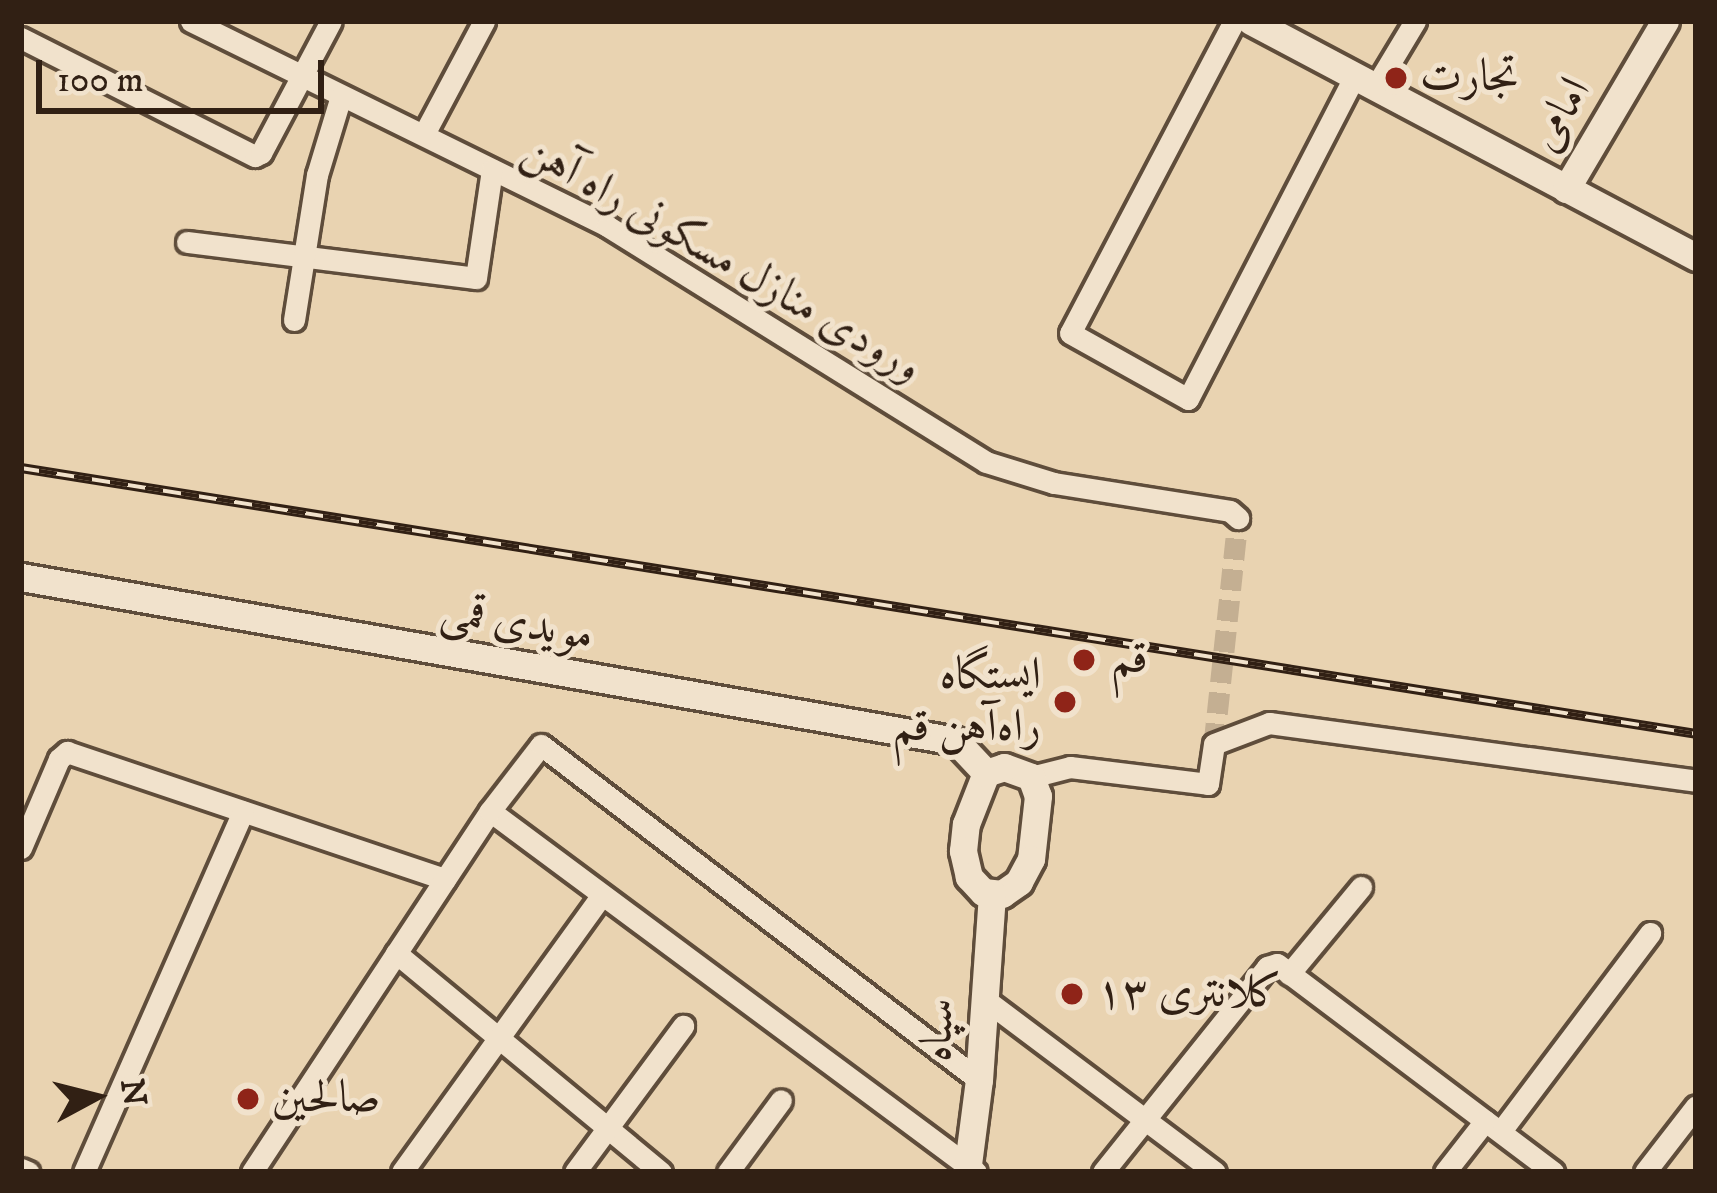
<!DOCTYPE html>
<meta charset="utf-8">
<style>
body{margin:0}
#map{position:relative;width:1717px;height:1193px;overflow:hidden;background:#e9d3b1;font-family:"IM FELL DW Pica",Amiri,serif}
div>[style]{position:absolute}
.street-tunnel>*{height:21px;margin-top:-10.5px;transform-origin:0;background:repeating-linear-gradient(90deg,#c4af92 0 21px,transparent 0 31px)}
.roads{filter:drop-shadow(3px 0 #5f4d3b) drop-shadow(-3px 0 #5f4d3b) drop-shadow(0 3px #5f4d3b) drop-shadow(0 -3px #5f4d3b)}
.street>*{height:21px;margin:-10.5px;padding:0 10.5px;transform-origin:10.5px;border-radius:10.5px;background:#f1e2cc}
.secondary>*{height:27px;margin:-13.5px;padding:0 13.5px;transform-origin:13.5px;border-radius:13.5px;background:#f1e2cc}
.rail>*{height:10px;margin-top:-5px;transform-origin:0;background:repeating-linear-gradient(90deg,#f1e2cc 0 18px,#312014 0 36px);box-sizing:border-box;border-block:3px solid #312014}
.dots>*{width:33px;height:33px;translate:-50% -50%;box-sizing:border-box;border:6px solid #f1e2cc;border-radius:50%}
span{translate:-50% -50%;white-space:nowrap;text-align:center;line-height:1.15;-webkit-text-stroke:10px #f1e2cc;paint-order:stroke}
.poi-label{font-size:45px;color:#312014}
.left{translate:0 -50%;text-align:left}
.right{translate:-100% -50%;text-align:right}
.street-label{font-size:45px;color:#312014}
.frame{position:absolute;inset:0;border:24px solid #312014;pointer-events:none}
.north{position:absolute;left:36px;top:1037px;width:120px;height:120px;-webkit-text-stroke:9px #f1e2cc;paint-order:stroke;rotate:83deg;font-size:33px;font-weight:700;line-height:48px;text-align:center;color:#312014}
.north::after{content:'';display:block;margin:auto;width:42px;height:54px;background:#312014;clip-path:polygon(50% 0,100% 100%,50% 72%,0 100%)}
.scale{position:absolute;left:36px;top:60px;width:288px;height:54px;box-sizing:border-box;border:6px solid #312014;border-top:0;padding-left:15px;font-size:36px;line-height:42px;white-space:nowrap;color:#312014;-webkit-text-stroke:9px #f1e2cc;paint-order:stroke}
</style>
<div id="map">
<div class="street-tunnel">
<i style="left:1214px;top:744px;width:227px;rotate:-83.9deg"></i>
</div>
<div class="roads">
<div class="street">
<i style="left:191px;top:21px;width:464px;rotate:26.2deg"></i>
<i style="left:607px;top:226px;width:446px;rotate:31.9deg"></i>
<i style="left:986px;top:462px;width:71px;rotate:17.2deg"></i>
<i style="left:1054px;top:483px;width:178px;rotate:9deg"></i>
<i style="left:1230px;top:511px;width:11px;rotate:41deg"></i>
<i style="left:1234px;top:21px;width:352px;rotate:117.7deg"></i>
<i style="left:1070px;top:333px;width:135px;rotate:29.2deg"></i>
<i style="left:1188px;top:399px;width:364px;rotate:-62.7deg"></i>
<i style="left:21px;top:38px;width:262px;rotate:26.8deg"></i>
<i style="left:255px;top:156px;width:7px;rotate:-27deg"></i>
<i style="left:261px;top:153px;width:149px;rotate:-62.1deg"></i>
<i style="left:1376px;top:86px;width:76px;rotate:-59deg"></i>
<i style="left:424px;top:134px;width:128px;rotate:-62deg"></i>
<i style="left:187px;top:242px;width:291px;rotate:7.1deg"></i>
<i style="left:476px;top:278px;width:109px;rotate:-81.6deg"></i>
<i style="left:294px;top:320px;width:147px;rotate:-81deg"></i>
<i style="left:317px;top:175px;width:83px;rotate:-73.1deg"></i>
<i style="left:1031px;top:777px;width:40px;rotate:-14.4deg"></i>
<i style="left:1070px;top:767px;width:139px;rotate:7deg"></i>
<i style="left:1208px;top:784px;width:40px;rotate:-81.5deg"></i>
<i style="left:1214px;top:744px;width:59px;rotate:-20.9deg"></i>
<i style="left:1269px;top:723px;width:431px;rotate:7.7deg"></i>
<i style="left:490px;top:811px;width:605px;rotate:36.6deg"></i>
<i style="left:21px;top:848px;width:97px;rotate:-66.9deg"></i>
<i style="left:59px;top:759px;width:11px;rotate:-41deg"></i>
<i style="left:67px;top:752px;width:399px;rotate:18.6deg"></i>
<i style="left:396px;top:953px;width:344px;rotate:39.6deg"></i>
<i style="left:1289px;top:974px;width:113px;rotate:-50.4deg"></i>
<i style="left:983px;top:998px;width:290px;rotate:36.9deg"></i>
<i style="left:1501px;top:1131px;width:248px;rotate:-53deg"></i>
<i style="left:21px;top:1169px;width:8px;rotate:23deg"></i>
<i style="left:84px;top:1172px;width:394px;rotate:-66.2deg"></i>
<i style="left:252px;top:1172px;width:432px;rotate:-56.6deg"></i>
<i style="left:490px;top:811px;width:83px;rotate:-52.3deg"></i>
<i style="left:541px;top:745px;width:551px;rotate:37.41deg"></i>
<i style="left:402px;top:1172px;width:339px;rotate:-54.2deg"></i>
<i style="left:575px;top:1172px;width:182px;rotate:-53.5deg"></i>
<i style="left:728px;top:1172px;width:89px;rotate:-53.6deg"></i>
<i style="left:1103px;top:1172px;width:263px;rotate:-51.3deg"></i>
<i style="left:1267px;top:967px;width:10px;rotate:-17deg"></i>
<i style="left:1277px;top:964px;width:346px;rotate:37deg"></i>
<i style="left:1445px;top:1172px;width:65px;rotate:-51.9deg"></i>
<i style="left:1645px;top:1172px;width:83px;rotate:-52.3deg"></i>
</div>
<div class="secondary">
<i style="left:1251px;top:21px;width:504px;rotate:27.94deg"></i>
<i style="left:1566px;top:189px;width:195px;rotate:-59.5deg"></i>
<i style="left:21px;top:577px;width:949px;rotate:9.95deg"></i>
<i style="left:956px;top:741px;width:44px;rotate:46.8deg"></i>
<i style="left:1004px;top:767px;width:29px;rotate:20deg"></i>
<i style="left:1031px;top:777px;width:20px;rotate:70deg"></i>
<i style="left:1038px;top:796px;width:63px;rotate:96.3deg"></i>
<i style="left:1031px;top:859px;width:26px;rotate:118deg"></i>
<i style="left:1019px;top:882px;width:21px;rotate:145deg"></i>
<i style="left:1002px;top:894px;width:19px;rotate:-174deg"></i>
<i style="left:983px;top:892px;width:21px;rotate:-133deg"></i>
<i style="left:969px;top:877px;width:27px;rotate:-103deg"></i>
<i style="left:963px;top:851px;width:27px;rotate:-84deg"></i>
<i style="left:966px;top:824px;width:55px;rotate:-68.6deg"></i>
<i style="left:986px;top:773px;width:19px;rotate:-18deg"></i>
<i style="left:967px;top:1172px;width:93px;rotate:-82.6deg"></i>
<i style="left:979px;top:1080px;width:187px;rotate:-86deg"></i>
</div>
</div>
<div class="rail">
<i style="left:21px;top:468px;width:1696px;rotate:9.02deg"></i>
</div>
<div class="dots">
<i style="left:1396px;top:78px;background:#8f2418"></i>
<i style="left:1084px;top:660px;background:#8f2418"></i>
<i style="left:1065px;top:702px;background:#8f2418"></i>
<i style="left:1072px;top:994px;background:#8f2418"></i>
<i style="left:248px;top:1099px;background:#8f2418"></i>
</div>
<div class="poi-label">
<span class="left" style="left:1420px;top:78px">تجارت</span>
<span class="left" style="left:1111px;top:660px">قم</span>
<span class="right" style="left:1041px;top:702px">ایستگاه<br>راه‌آهن قم</span>
<span class="left" style="left:1096px;top:994px">کلانتری ۱۳</span>
<span class="left" style="left:272px;top:1099px">صالحین</span>
</div>
<div class="street-label">
<span style="left:1561px;top:115px;rotate:-60deg">امامی</span>
<span style="left:722px;top:259px;rotate:30deg">ورودی منازل مسکونی راه آهن</span>
<span style="left:517px;top:624px;rotate:10deg">مویدی قمی</span>
<span style="left:939px;top:1030px;rotate:-87deg">سپاه</span>
</div>
<div class="frame"></div>
<div class="north">N</div>
<div class="scale">100 m</div>
</div>
